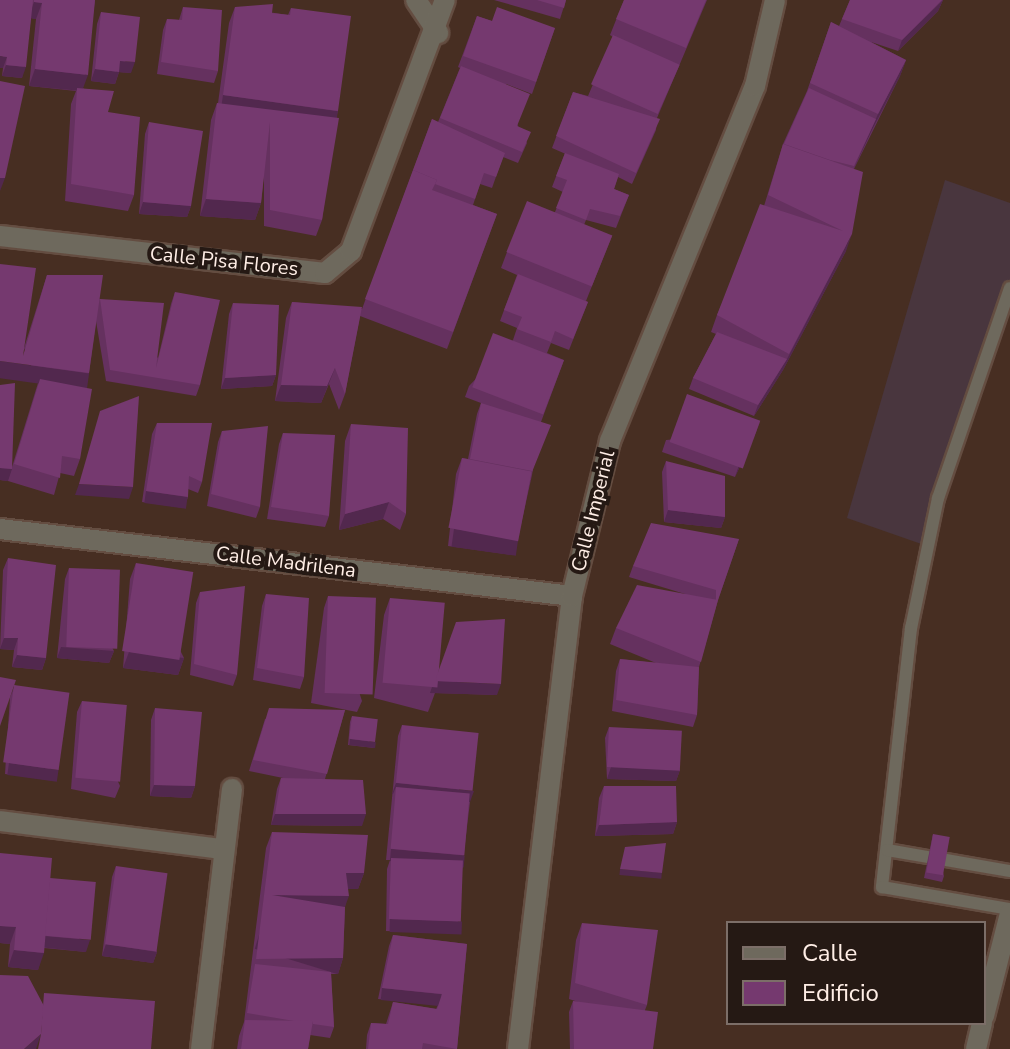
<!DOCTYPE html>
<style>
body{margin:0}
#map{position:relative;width:1010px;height:1049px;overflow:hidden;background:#472e22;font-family:"Nunito Sans",sans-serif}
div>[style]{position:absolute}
.industrial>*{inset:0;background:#49363e}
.roads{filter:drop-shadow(2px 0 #644d41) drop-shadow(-2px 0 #644d41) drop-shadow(0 2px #644d41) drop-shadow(0 -2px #644d41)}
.service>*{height:12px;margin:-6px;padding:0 6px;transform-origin:6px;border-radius:6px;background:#6e695d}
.minor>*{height:20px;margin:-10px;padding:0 10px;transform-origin:10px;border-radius:10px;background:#6e695d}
.wall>*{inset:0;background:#65315f}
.shaded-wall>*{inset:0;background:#52284e;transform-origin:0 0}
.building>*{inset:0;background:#75396f;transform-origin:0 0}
span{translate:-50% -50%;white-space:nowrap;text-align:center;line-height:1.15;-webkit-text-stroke:8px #251914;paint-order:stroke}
.street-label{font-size:20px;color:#ffeee6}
.legend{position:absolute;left:726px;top:921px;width:260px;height:104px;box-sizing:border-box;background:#251914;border:2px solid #7c6e68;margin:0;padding:10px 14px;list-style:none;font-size:24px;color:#ffeee6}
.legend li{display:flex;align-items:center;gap:16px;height:40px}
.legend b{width:40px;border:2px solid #7c6e68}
</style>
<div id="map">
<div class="industrial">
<i style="clip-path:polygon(945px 180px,1010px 203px,1010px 291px,930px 547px,847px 518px)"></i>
</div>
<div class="roads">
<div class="service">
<i style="left:1010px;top:288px;width:222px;rotate:108.9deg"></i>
<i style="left:938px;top:498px;width:133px;rotate:101.7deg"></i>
<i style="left:911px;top:628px;width:261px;rotate:96.4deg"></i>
<i style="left:882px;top:887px;width:130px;rotate:9.8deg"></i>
<i style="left:887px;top:850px;width:42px;rotate:9.7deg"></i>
<i style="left:946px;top:860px;width:65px;rotate:9.8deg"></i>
</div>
<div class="minor">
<i style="left:416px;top:0;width:40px;rotate:56deg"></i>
<i style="left:0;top:236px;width:327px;rotate:6.5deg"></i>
<i style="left:325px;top:273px;width:34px;rotate:-40deg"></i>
<i style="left:351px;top:251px;width:268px;rotate:-69.5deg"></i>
<i style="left:0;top:529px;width:576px;rotate:6.68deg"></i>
<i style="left:0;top:821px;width:224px;rotate:7.2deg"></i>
<i style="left:984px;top:1016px;width:106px;rotate:-75.8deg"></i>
<i style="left:201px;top:1049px;width:262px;rotate:-83.2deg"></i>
<i style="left:518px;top:1049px;width:456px;rotate:-83.2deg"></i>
<i style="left:572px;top:596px;width:160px;rotate:-76.2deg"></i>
<i style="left:610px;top:441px;width:383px;rotate:-67.8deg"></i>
<i style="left:755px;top:86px;width:88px;rotate:-76.9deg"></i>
<i style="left:976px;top:1049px;width:27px;rotate:-77deg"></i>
</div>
</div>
<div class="wall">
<i style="clip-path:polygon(0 0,95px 0,83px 88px,108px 112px,134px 195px,128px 211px,65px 201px,71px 104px,76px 91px,29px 86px,36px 19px,31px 18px,22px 78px,2px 76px,3px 68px)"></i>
<i style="clip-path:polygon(494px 0,566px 0,560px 19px)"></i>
<i style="clip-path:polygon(624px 0,707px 0,657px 118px,656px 130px,632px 184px,618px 177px,614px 189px,629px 195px,616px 228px,586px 220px,584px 225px,612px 236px,586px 301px,588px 302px,569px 350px,551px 343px,547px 353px,564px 360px,541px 422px,532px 475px,518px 538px,512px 555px,448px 546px,456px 474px,462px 458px,468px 459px,477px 414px,481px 403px,465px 397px,469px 386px,513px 340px,517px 328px,500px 321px,517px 275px,501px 268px,507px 252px,555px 212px,563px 192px,552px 187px,565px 153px,568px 155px,552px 148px,573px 92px,588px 96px,613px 37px,610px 35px)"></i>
<i style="clip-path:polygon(850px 0,943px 0,938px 11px,898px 51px,871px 42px,906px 60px,900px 76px,854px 169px,846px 251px,783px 370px,754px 416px,689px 389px,693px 378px,716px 334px,711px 332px,717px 315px,764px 206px,783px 144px,807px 91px,831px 22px,839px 26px)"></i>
<i style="clip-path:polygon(183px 7px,218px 71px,214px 83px,157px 74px,163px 30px,167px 19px,179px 20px)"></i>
<i style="clip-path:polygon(235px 7px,288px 15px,291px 8px,338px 111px,336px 117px,322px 220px,316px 236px,264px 226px,264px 174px,261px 203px,255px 220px,200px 216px,211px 120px,217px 103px,218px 103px,229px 23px)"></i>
<i style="clip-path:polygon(101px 12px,131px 73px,119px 72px,115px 84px,91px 81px,97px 24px)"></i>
<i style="clip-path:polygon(477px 16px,492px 21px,555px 28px,532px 94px,506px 84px,518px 126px,527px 143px,518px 163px,503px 157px,492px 188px,480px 184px,473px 205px,497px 214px,447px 349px,360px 316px,345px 394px,339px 410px,329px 384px,321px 403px,275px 401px,286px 318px,292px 302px,362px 309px,432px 119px,438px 122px,460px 68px,458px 67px)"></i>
<i style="clip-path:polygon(149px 122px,191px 206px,187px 217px,139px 214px,145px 134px)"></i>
<i style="clip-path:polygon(47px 275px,100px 299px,158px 358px,171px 304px,175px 292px,200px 385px,196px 396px,106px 381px,96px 321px,89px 373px,84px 387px,80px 459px,74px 476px,60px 473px,54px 495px,8px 481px,0 480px,0 385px,12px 467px,38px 383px,24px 348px)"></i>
<i style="clip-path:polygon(233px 303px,276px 375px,272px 386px,221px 389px,229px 314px)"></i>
<i style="clip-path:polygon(157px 423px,202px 482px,198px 493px,188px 489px,188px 497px,184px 508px,142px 502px,152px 434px)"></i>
<i style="clip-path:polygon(351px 424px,406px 514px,400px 530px,383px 519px,339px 530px,345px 441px)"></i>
<i style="clip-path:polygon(222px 431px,260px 507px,256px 518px,207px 506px,218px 442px)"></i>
<i style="clip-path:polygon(756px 432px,735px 477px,662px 452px,666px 440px)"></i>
<i style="clip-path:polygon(283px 433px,329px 516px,325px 527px,267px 519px,279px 444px)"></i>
<i style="clip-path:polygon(666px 461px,725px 517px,721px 528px,664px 522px,662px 472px)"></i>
<i style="clip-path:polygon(739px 539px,718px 600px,699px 667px,697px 715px,693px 727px,612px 711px,616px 671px,620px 659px,656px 663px,610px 644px,616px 628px,685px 594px,629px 577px,633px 566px)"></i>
<i style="clip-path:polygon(8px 558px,46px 658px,42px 670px,12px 667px,14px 650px,0 649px,3px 570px)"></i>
<i style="clip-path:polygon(136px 563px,184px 658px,178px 675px,123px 668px,130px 579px)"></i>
<i style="clip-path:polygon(69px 568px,114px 651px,109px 663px,57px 658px,65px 579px)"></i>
<i style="clip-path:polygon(200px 592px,237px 675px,233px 686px,190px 675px,196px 603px)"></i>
<i style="clip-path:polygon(266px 594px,304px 677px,300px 689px,253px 680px,262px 606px)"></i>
<i style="clip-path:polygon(328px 596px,362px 701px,357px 712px,311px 703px,324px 608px)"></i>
<i style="clip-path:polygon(390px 598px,437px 675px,497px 695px,435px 693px,428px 712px,374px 698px,384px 615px)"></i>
<i style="clip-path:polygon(15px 685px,55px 781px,5px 774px,10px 697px)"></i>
<i style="clip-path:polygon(82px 701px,120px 786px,115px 798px,71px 789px,77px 712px)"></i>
<i style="clip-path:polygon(155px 708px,195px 786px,191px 798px,150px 796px,151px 720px)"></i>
<i style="clip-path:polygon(345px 710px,325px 779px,362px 826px,271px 825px,277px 789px,281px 778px,283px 778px,249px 771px,265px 719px)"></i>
<i style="clip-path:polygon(352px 716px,374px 748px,348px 745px,350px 722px)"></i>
<i style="clip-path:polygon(402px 725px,470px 802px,463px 860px,457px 933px,386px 931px,387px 869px,390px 860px,386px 860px,398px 736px)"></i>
<i style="clip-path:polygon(609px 727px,680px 770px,676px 781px,607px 779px,605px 738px)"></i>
<i style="clip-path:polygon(604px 786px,677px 822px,673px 834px,595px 836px,599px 798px)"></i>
<i style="clip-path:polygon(272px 832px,364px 873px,358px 889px,348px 889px,345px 907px,343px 958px,338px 974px,331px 974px,334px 1027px,330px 1038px,310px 1035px,308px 1049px,237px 1049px,239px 1036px,244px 1022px,266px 848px)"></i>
<i style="clip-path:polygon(933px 834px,944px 876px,942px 882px,924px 878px)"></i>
<i style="clip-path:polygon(0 853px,50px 878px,86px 952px,44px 948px,38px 970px,8px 967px,10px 944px,0 943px)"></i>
<i style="clip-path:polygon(116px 866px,157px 952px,153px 963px,102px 956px,112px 877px)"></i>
<i style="clip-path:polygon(582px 923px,647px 1005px,645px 1010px,653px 1049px,570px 1049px,569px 1012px,573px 1001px,578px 1002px,569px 999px,576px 940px)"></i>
<i style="clip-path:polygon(393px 935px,467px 944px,457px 1049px,366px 1049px,367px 1035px,371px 1023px,386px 1024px,393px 1002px,436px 1009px,438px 1005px,378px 999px,389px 946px)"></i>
</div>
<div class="shaded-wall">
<i style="clip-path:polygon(943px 0,938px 11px,898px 51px,902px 40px)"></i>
<i style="clip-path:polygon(34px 2px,42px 3px,36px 19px,28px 18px)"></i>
<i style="clip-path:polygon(0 56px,7px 57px,3px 68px,0 68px)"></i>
<i style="clip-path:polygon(906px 60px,900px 76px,872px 130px,850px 177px,878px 114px)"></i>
<i style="clip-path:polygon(120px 61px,135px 62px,131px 73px,116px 72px)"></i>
<i style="clip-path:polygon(6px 65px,26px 67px,22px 78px,2px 76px)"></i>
<i style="clip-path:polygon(35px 69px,88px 75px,82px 91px,29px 86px)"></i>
<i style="clip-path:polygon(95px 69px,119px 72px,115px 84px,91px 81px)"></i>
<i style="left:223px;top:95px;width:116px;height:18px;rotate:8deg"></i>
<i style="clip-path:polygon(0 178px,5px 178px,0 191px)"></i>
<i style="clip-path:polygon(206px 199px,261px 203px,255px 220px,200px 216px)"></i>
<i style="clip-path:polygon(143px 202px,191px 206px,187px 217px,139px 214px)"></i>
<i style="clip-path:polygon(852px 234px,846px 251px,783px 370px,754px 416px,758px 405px,787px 359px)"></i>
<i style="left:0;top:361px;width:90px;height:17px;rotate:8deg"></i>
<i style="clip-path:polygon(335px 368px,321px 403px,275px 401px,281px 385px)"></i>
<i style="clip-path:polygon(276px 375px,272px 386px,221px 389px,225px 378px)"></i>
<i style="clip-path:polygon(760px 421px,756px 432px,735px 477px,739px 465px)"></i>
<i style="clip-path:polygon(0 468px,12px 469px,8px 481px,0 480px)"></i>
<i style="clip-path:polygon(79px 484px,133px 487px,129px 499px,75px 495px)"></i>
<i style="left:146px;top:491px;width:42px;height:12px;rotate:8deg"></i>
<i style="clip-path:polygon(389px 502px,383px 519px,339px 530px,345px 514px)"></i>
<i style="clip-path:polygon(668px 510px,725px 517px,721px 528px,664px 522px)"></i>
<i style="left:454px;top:529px;width:65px;height:18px;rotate:8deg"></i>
<i style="clip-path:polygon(4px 638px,18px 638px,14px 650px,0 649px)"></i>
<i style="clip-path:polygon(61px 647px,114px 651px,109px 663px,57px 658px)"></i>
<i style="clip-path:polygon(129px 652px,184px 658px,178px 675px,123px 668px)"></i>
<i style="clip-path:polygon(17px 655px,46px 658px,42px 670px,12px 667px)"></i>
<i style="clip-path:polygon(434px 681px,501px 684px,497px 695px,430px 693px)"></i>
<i style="left:350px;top:739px;width:26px;height:6px;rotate:7deg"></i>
<i style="left:9px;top:763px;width:50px;height:12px;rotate:8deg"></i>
<i style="clip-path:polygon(611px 767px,680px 770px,676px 781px,607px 779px)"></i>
<i style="clip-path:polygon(396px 783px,474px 791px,470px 802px,396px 787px,393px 794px,392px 794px)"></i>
<i style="clip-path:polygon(154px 785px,195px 786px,191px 798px,150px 796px)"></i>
<i style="clip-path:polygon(275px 814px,366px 814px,362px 826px,271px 825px)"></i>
<i style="clip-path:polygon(677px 822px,673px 834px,595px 836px,599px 825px)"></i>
<i style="left:391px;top:849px;width:74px;height:12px;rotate:5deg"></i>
<i style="left:620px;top:869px;width:42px;height:6px;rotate:5deg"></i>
<i style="clip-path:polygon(346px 873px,364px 873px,358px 889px,340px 889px)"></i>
<i style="clip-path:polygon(272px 895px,349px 896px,343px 912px)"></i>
<i style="left:390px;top:919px;width:72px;height:13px;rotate:2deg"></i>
<i style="clip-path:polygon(0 926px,16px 927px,10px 944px,0 943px)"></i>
<i style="clip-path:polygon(44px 936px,90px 940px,86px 952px,39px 947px)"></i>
<i style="clip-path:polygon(106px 944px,157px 952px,153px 963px,102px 956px)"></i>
<i style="clip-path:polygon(14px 950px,44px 953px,38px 970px,8px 967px)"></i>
<i style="left:343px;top:958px;width:17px;height:87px;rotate:107deg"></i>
<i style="left:382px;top:988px;width:60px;height:12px;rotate:6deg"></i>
<i style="clip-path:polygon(41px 1034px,36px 1049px,24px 1049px)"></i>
</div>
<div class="building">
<i style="clip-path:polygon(0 0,33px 0,26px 67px,6px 65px,7px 57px,0 56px)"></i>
<i style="clip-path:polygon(34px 0,95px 0,88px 75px,35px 69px,42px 3px,34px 2px)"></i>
<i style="clip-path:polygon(537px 0,566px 0,564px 8px)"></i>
<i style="clip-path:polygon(624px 0,706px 0,686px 48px,616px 19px)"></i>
<i style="clip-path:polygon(850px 0,942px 0,902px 40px,842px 19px)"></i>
<i style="clip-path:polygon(273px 4px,272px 13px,290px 15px,291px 8px,351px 16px,338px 111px,223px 95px,235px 7px)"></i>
<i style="clip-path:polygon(183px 7px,222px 10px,218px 71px,161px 62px,167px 19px,182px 20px)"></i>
<i style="clip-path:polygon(497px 7px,555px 28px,536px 82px,463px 56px,477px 16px,492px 21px)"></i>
<i style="clip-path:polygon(101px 12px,140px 17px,135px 62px,120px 61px,119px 72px,95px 69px)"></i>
<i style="clip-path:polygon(831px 22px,906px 60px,878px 114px,810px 83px)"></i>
<i style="left:613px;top:35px;width:73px;height:54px;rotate:24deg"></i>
<i style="clip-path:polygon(461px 66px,530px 94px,517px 126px,531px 132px,522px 152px,440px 118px)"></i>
<i style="clip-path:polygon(0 81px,25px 86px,5px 178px,0 178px)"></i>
<i style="clip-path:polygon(77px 88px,114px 91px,108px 112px,140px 117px,134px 195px,71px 184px)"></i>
<i style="clip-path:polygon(809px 88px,876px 119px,854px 166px,830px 160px,784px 144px)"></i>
<i style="clip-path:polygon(573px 92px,660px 119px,636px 173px,556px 136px)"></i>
<i style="clip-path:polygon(217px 103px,339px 118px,322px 220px,270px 210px,270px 122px,261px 203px,206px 199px)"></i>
<i style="clip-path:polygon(432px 119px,505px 153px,496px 177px,484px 173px,475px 199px,435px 184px,437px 180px,413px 170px)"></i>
<i style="clip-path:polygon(149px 122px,203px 131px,191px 206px,143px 202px)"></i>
<i style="clip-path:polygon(783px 144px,863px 172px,852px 234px,789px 354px,717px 315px,760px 204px,843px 231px,768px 195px)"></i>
<i style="clip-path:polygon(565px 153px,619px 174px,614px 189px,629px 195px,620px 216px,590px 209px,586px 220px,556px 208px,567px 180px,556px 176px)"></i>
<i style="clip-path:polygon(413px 170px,437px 180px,432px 190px,497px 214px,453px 332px,365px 299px)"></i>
<i style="left:527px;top:201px;width:92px;height:55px;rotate:22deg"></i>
<i style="clip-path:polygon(0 264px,36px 268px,23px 356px,47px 275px,103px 275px,89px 373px,0 361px)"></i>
<i style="clip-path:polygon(518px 274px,588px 302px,573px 339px,555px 331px,551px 342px,517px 329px,522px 317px,504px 310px)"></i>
<i style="clip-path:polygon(175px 292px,220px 300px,200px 385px,110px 370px,100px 299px,164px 303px,156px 368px)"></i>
<i style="clip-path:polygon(292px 302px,362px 307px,345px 394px,335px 368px,327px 386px,281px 385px)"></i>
<i style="clip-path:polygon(233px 303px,279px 305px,276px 375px,225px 378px)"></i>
<i style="clip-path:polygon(717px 332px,787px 359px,758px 405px,693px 378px)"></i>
<i style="left:493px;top:333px;width:76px;height:58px;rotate:21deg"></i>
<i style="clip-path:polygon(40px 379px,92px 389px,80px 459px,62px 456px,60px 478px,14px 464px)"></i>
<i style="clip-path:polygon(15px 383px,12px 469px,0 468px,0 385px)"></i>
<i style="left:687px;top:394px;width:78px;height:51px;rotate:20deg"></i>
<i style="clip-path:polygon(139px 396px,133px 487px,79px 484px,100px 411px)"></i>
<i style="clip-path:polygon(481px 403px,551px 425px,532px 472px,532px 471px,470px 459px)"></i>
<i style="clip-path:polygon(157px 423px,212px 423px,202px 482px,189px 476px,188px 497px,146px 491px)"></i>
<i style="clip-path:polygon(351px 424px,408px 428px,406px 514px,389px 502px,345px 514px)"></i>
<i style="clip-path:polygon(268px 426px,260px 507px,211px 494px,222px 431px)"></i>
<i style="clip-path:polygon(283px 433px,335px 435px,329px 516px,271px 507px)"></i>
<i style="left:462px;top:458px;width:71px;height:71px;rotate:11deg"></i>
<i style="clip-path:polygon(666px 461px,725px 476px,725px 517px,668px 510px)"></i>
<i style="clip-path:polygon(651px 523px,739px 539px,718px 600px,716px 600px,716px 590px,633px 566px)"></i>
<i style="clip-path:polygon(8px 558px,56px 565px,46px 658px,17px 655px,18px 638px,4px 638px)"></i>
<i style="left:136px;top:563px;width:58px;height:89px;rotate:9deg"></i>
<i style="left:69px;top:568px;width:51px;height:79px;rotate:2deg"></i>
<i style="clip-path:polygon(637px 585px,718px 600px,701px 662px,616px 628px)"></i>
<i style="clip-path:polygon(245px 586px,237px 675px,194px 664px,200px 592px)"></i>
<i style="clip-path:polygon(266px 594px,309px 598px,304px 677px,257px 668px)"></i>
<i style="left:328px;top:596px;width:48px;height:97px;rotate:2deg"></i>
<i style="left:390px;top:598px;width:55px;height:85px;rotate:5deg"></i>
<i style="clip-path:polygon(505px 619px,501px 684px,436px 681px,437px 675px,456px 622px)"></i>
<i style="clip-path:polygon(620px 659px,699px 667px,697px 715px,616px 700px)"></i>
<i style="clip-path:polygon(0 677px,16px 680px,0 726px)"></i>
<i style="left:14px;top:685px;width:56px;height:78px;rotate:8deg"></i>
<i style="left:82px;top:701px;width:45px;height:77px;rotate:5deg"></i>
<i style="clip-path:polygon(155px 708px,202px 712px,195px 786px,154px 785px)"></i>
<i style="clip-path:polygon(269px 708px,345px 710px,327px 774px,253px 760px)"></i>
<i style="left:352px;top:716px;width:26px;height:23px;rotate:7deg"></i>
<i style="left:402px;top:725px;width:77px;height:58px;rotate:6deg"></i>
<i style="left:609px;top:727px;width:73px;height:40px;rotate:3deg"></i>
<i style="clip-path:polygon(281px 778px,363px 780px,366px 814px,275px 814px)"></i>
<i style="clip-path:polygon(604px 786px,676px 786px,677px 822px,599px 825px)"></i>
<i style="left:396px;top:787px;width:74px;height:62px;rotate:5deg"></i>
<i style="clip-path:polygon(272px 832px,368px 835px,364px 873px,346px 873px,349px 896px,272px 895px,345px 907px,343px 958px,256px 959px)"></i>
<i style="left:933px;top:834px;width:17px;height:39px;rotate:10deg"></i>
<i style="clip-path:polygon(666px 843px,662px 873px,620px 869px,625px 847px)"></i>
<i style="clip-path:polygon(0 853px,52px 858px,44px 953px,14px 950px,16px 927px,0 926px)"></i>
<i style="left:391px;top:858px;width:72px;height:61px;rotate:2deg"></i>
<i style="left:116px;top:866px;width:52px;height:79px;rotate:8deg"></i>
<i style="left:50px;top:878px;width:46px;height:58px;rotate:5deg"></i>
<i style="clip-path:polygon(582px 923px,658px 930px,647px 1005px,575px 983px)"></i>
<i style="clip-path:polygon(393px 935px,467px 944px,457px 1049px,423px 1043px,422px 1049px,368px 1049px,371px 1023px,388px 1024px,393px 1002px,437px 1009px,442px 994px,382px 988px)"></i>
<i style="clip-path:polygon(255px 964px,331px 972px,334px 1027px,313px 1024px,313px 1021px,294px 1021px,247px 1013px)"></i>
<i style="clip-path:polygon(0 975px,28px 976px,44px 1006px,41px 1034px,24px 1049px,0 1049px)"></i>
<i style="clip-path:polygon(44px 993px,155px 1001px,151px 1049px,38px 1049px,41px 1034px)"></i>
<i style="clip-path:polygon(573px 1001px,658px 1012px,653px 1049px,574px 1049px)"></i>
<i style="clip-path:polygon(245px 1020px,313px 1021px,308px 1049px,241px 1049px)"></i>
</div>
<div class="street-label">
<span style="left:224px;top:261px;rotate:6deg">Calle Pisa Flores</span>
<span style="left:593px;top:511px;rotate:-76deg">Calle Imperial</span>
<span style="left:286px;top:562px;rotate:7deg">Calle Madrilena</span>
</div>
<ul class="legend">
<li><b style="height:10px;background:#6e695d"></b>Calle</li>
<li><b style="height:22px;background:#75396f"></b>Edificio</li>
</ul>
</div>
